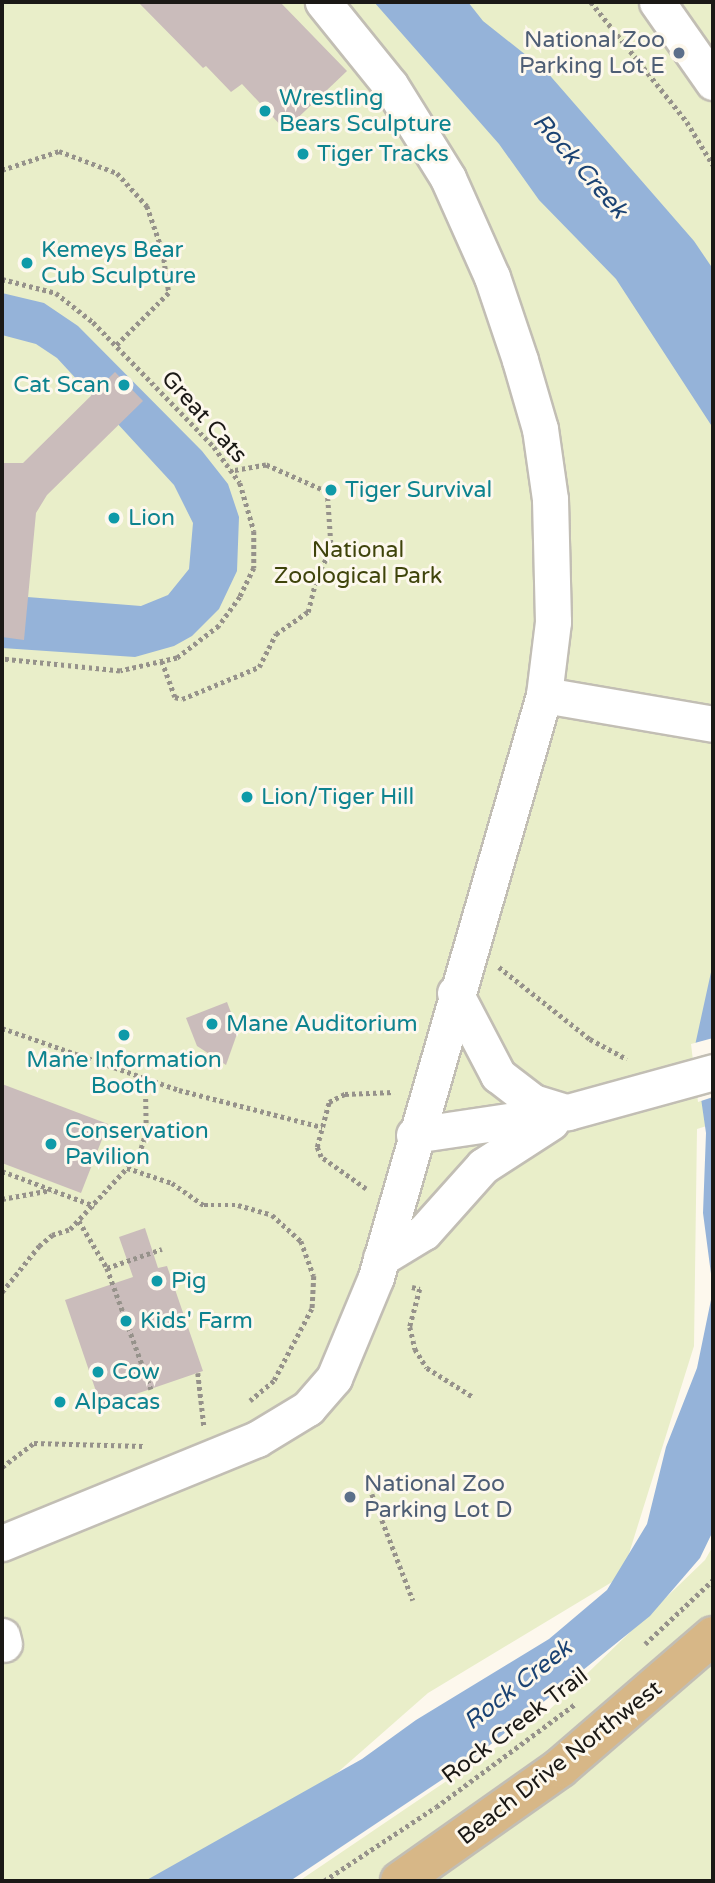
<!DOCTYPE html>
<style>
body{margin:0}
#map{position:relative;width:715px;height:1883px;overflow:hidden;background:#fdf8ed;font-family:"Varela Round",sans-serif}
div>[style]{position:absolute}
.green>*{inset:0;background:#e9eec9}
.water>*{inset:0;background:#95b3d9}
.pier>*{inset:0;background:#fdf8ed}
.building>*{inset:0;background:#cabcbb}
.path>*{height:4.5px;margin-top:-2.25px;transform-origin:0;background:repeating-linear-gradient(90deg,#96928b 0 3.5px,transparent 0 7px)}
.roads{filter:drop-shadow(2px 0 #c2beb4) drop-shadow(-2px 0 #c2beb4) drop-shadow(0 2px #c2beb4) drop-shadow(0 -2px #c2beb4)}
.minor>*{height:35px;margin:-17.5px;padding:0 17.5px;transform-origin:17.5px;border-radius:17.5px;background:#fff}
.major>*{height:38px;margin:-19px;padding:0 19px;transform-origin:19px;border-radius:19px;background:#d7b787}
.dots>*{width:19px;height:19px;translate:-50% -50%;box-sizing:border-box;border:4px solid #fdf8ed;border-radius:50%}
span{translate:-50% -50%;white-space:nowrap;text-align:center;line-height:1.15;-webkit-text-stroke:6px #fdf8ed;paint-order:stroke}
.service-label{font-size:23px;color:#4e5e75}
.right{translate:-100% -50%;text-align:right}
.left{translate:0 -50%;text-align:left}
.culture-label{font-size:23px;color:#0d838f}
.street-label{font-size:23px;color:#1b1916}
.park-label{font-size:23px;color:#3f440b}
.water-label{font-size:24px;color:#1b4373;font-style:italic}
.frame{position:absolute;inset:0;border:4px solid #1b1916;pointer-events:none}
</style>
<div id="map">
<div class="green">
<i style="clip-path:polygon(2px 2px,713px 2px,713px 1124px,697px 1129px,694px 1346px,622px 1576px,428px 1693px,214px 1881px,2px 1881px)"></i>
<i style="clip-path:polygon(713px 1546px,713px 1881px,299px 1881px,544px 1715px,705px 1560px)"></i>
</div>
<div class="water">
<i style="clip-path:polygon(374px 2px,468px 2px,483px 21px,546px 71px,694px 241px,713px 269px,713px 428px,616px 279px,539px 200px,499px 144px)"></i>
<i style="clip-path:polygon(2px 293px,44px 303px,78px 326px,202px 451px,228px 484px,239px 517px,237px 571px,219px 609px,192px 636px,174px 646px,135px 657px,2px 648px,2px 595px,141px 606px,168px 595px,189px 569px,193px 523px,174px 485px,57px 358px,36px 344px,2px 335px)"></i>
<i style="clip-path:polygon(713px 963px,713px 1289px,703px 1213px,706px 1133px,694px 1050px)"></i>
<i style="clip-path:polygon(713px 1290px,713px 1531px,700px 1558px,650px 1616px,470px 1761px,290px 1881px,145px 1881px,362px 1759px,416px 1720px,549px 1639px,607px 1590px,647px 1524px,666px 1447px,697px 1368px)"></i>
</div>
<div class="pier">
<i style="clip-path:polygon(713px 1038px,713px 1097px,698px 1102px,691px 1044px)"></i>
</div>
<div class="building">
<i style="clip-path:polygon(138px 2px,280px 2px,347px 71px,285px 130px,242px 84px,231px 92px,206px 66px,203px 68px)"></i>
<i style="clip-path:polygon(115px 372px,143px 401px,47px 495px,36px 513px,24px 640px,2px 637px,2px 463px,23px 463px)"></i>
<i style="clip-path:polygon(227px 1002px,238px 1031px,226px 1065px,197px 1046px,186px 1018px)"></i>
<i style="clip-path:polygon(2px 1084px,108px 1124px,81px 1193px,2px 1163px)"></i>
<i style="clip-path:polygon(145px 1228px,158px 1268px,167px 1266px,203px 1371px,101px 1406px,65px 1300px,133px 1277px,119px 1237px)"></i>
</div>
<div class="path">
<i style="left:591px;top:2px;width:154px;rotate:51.3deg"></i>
<i style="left:687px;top:122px;width:50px;rotate:58.8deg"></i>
<i style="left:2px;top:170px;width:60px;rotate:-18.4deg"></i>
<i style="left:59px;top:151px;width:62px;rotate:20.8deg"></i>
<i style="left:117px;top:173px;width:45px;rotate:47.7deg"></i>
<i style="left:147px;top:206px;width:49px;rotate:70.8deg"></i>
<i style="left:163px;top:252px;width:41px;rotate:81.7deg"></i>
<i style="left:169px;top:293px;width:75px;rotate:135deg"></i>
<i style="left:2px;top:279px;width:56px;rotate:14.5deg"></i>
<i style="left:56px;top:293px;width:47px;rotate:38.1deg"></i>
<i style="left:93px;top:322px;width:174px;rotate:45.9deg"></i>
<i style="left:214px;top:447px;width:44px;rotate:54.2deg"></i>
<i style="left:240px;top:483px;width:50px;rotate:73.7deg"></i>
<i style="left:254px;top:531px;width:37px;rotate:90deg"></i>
<i style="left:254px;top:568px;width:32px;rotate:116deg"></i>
<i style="left:240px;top:597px;width:36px;rotate:126deg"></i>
<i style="left:219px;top:626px;width:53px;rotate:142.7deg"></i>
<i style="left:177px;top:658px;width:58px;rotate:167.2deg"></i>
<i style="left:120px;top:671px;width:119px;rotate:-174.2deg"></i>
<i style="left:162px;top:661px;width:38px;rotate:70deg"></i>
<i style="left:175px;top:697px;width:7px;rotate:16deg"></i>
<i style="left:182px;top:699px;width:83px;rotate:-22.6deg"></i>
<i style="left:259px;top:667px;width:37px;rotate:-63deg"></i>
<i style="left:276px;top:634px;width:39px;rotate:-35deg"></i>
<i style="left:308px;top:612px;width:38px;rotate:-76deg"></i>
<i style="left:317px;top:575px;width:29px;rotate:-61deg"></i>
<i style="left:331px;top:550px;width:58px;rotate:-93.9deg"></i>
<i style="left:327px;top:492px;width:67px;rotate:-156.1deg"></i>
<i style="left:266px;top:465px;width:36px;rotate:170deg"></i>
<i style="left:499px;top:967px;width:116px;rotate:38.4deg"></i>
<i style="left:590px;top:1039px;width:42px;rotate:28.4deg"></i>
<i style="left:2px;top:1028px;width:188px;rotate:19.3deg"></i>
<i style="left:179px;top:1090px;width:148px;rotate:14.5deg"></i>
<i style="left:127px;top:1168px;width:47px;rotate:18.4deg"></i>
<i style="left:172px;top:1183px;width:39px;rotate:35deg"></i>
<i style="left:204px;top:1205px;width:34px"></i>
<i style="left:238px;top:1205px;width:35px;rotate:16deg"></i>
<i style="left:272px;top:1215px;width:39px;rotate:42deg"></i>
<i style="left:301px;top:1241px;width:37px;rotate:70deg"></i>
<i style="left:314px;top:1276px;width:33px;rotate:93deg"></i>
<i style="left:312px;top:1309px;width:81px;rotate:117.8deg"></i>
<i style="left:274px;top:1381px;width:31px;rotate:140deg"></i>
<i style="left:2px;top:1171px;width:99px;rotate:20.6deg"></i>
<i style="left:366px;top:1189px;width:55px;rotate:-144.6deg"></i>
<i style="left:321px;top:1157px;width:11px;rotate:-112deg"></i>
<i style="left:317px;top:1147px;width:47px;rotate:-75.1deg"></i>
<i style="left:329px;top:1102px;width:18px;rotate:-27deg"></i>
<i style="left:345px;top:1094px;width:49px;rotate:-2.3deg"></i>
<i style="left:2px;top:1199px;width:50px;rotate:-10.4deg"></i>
<i style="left:79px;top:1221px;width:55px;rotate:59.2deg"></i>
<i style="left:107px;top:1268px;width:129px;rotate:70deg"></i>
<i style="left:107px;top:1268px;width:58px;rotate:-19.1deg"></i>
<i style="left:412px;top:1287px;width:8px;rotate:14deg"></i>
<i style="left:420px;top:1289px;width:39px;rotate:105deg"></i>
<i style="left:410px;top:1327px;width:23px;rotate:77deg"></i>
<i style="left:415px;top:1349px;width:22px;rotate:58deg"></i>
<i style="left:427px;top:1368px;width:54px;rotate:32.2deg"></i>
<i style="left:2px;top:1292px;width:59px;rotate:-51.2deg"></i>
<i style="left:39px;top:1246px;width:17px;rotate:-40deg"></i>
<i style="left:52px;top:1235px;width:19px;rotate:-18deg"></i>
<i style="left:70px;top:1229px;width:101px;rotate:-47deg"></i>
<i style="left:139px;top:1155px;width:26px;rotate:-74deg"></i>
<i style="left:146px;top:1130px;width:51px;rotate:-91.1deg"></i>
<i style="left:198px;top:1373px;width:53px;rotate:83.5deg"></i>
<i style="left:2px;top:1467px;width:40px;rotate:-37deg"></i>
<i style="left:34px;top:1443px;width:109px;rotate:1.6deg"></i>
<i style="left:372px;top:1494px;width:114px;rotate:68.9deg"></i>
<i style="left:645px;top:1644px;width:93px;rotate:-43.3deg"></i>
<i style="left:324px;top:1881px;width:134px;rotate:-33.5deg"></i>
<i style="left:436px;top:1807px;width:173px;rotate:-36.5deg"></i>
</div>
<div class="roads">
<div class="minor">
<i style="left:657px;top:2px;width:98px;rotate:55deg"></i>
<i style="left:544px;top:695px;width:171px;rotate:9.7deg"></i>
<i style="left:455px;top:993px;width:93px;rotate:62.3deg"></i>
<i style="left:498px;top:1075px;width:44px;rotate:37.6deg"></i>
<i style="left:533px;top:1102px;width:34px;rotate:17deg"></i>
<i style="left:414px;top:1135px;width:156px;rotate:-8.5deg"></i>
<i style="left:568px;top:1112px;width:150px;rotate:-15.4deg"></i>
<i style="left:381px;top:1258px;width:50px;rotate:-31.2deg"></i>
<i style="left:424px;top:1232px;width:89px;rotate:-48.2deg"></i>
<i style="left:483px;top:1166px;width:81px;rotate:-32.9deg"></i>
<i style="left:2px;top:1543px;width:275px;rotate:-22.2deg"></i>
<i style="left:257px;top:1439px;width:60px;rotate:-31.3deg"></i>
<i style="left:308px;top:1408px;width:40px;rotate:-49deg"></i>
<i style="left:334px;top:1378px;width:109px;rotate:-67.4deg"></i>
<i style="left:376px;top:1277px;width:606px;rotate:-73.9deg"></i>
<i style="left:544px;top:695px;width:74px;rotate:-83deg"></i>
<i style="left:553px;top:622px;width:123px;rotate:-91.4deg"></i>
<i style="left:550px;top:499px;width:71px;rotate:-98.1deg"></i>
<i style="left:540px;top:429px;width:72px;rotate:-106.2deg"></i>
<i style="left:520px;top:360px;width:88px;rotate:-108.6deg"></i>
<i style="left:492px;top:277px;width:108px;rotate:-114deg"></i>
<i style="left:448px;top:178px;width:110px;rotate:-121.9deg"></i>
<i style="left:390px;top:85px;width:107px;rotate:-128.9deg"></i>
<i style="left:2px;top:1636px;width:8px;rotate:76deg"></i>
</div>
<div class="major">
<i style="left:400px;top:1881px;width:196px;rotate:-35.2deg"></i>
<i style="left:560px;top:1768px;width:202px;rotate:-40.8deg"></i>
</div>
</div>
<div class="dots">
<i style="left:679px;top:53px;background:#5c6f8a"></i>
<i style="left:265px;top:111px;background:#0f9aa8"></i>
<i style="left:303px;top:154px;background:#0f9aa8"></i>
<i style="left:27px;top:263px;background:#0f9aa8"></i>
<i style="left:124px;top:385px;background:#0f9aa8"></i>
<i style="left:331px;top:490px;background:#0f9aa8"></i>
<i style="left:114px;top:518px;background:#0f9aa8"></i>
<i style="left:247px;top:797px;background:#0f9aa8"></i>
<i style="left:212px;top:1024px;background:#0f9aa8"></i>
<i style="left:124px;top:1035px;background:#0f9aa8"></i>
<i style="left:51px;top:1144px;background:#0f9aa8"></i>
<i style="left:157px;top:1281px;background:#0f9aa8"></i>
<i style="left:126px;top:1321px;background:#0f9aa8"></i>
<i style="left:98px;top:1372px;background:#0f9aa8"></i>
<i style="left:60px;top:1402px;background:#0f9aa8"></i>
<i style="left:350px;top:1497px;background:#5c6f8a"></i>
</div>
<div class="service-label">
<span class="right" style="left:665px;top:53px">National Zoo<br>Parking Lot E</span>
<span class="left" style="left:364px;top:1497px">National Zoo<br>Parking Lot D</span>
</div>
<div class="culture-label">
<span class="left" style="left:279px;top:111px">Wrestling<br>Bears Sculpture</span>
<span class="left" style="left:317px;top:154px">Tiger Tracks</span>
<span class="left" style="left:41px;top:263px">Kemeys Bear<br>Cub Sculpture</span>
<span class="right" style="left:110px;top:385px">Cat Scan</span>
<span class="left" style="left:345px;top:490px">Tiger Survival</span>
<span class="left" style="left:128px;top:518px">Lion</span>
<span class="left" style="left:261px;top:797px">Lion/Tiger Hill</span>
<span class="left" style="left:226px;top:1024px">Mane Auditorium</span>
<span style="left:124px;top:1073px">Mane Information<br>Booth</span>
<span class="left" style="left:65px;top:1144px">Conservation<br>Pavilion</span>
<span class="left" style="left:171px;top:1281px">Pig</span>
<span class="left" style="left:140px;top:1321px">Kids' Farm</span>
<span class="left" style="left:112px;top:1372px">Cow</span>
<span class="left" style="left:74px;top:1402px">Alpacas</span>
</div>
<div class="street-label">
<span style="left:204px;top:417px;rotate:48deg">Great Cats</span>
<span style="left:515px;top:1726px;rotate:-37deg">Rock Creek Trail</span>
<span style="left:560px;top:1763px;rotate:-38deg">Beach Drive Northwest</span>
</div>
<div class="park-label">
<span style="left:358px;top:563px">National<br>Zoological Park</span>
</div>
<div class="water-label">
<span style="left:580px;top:166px;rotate:49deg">Rock Creek</span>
<span style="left:518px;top:1685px;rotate:-38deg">Rock Creek</span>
</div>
<div class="frame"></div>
</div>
